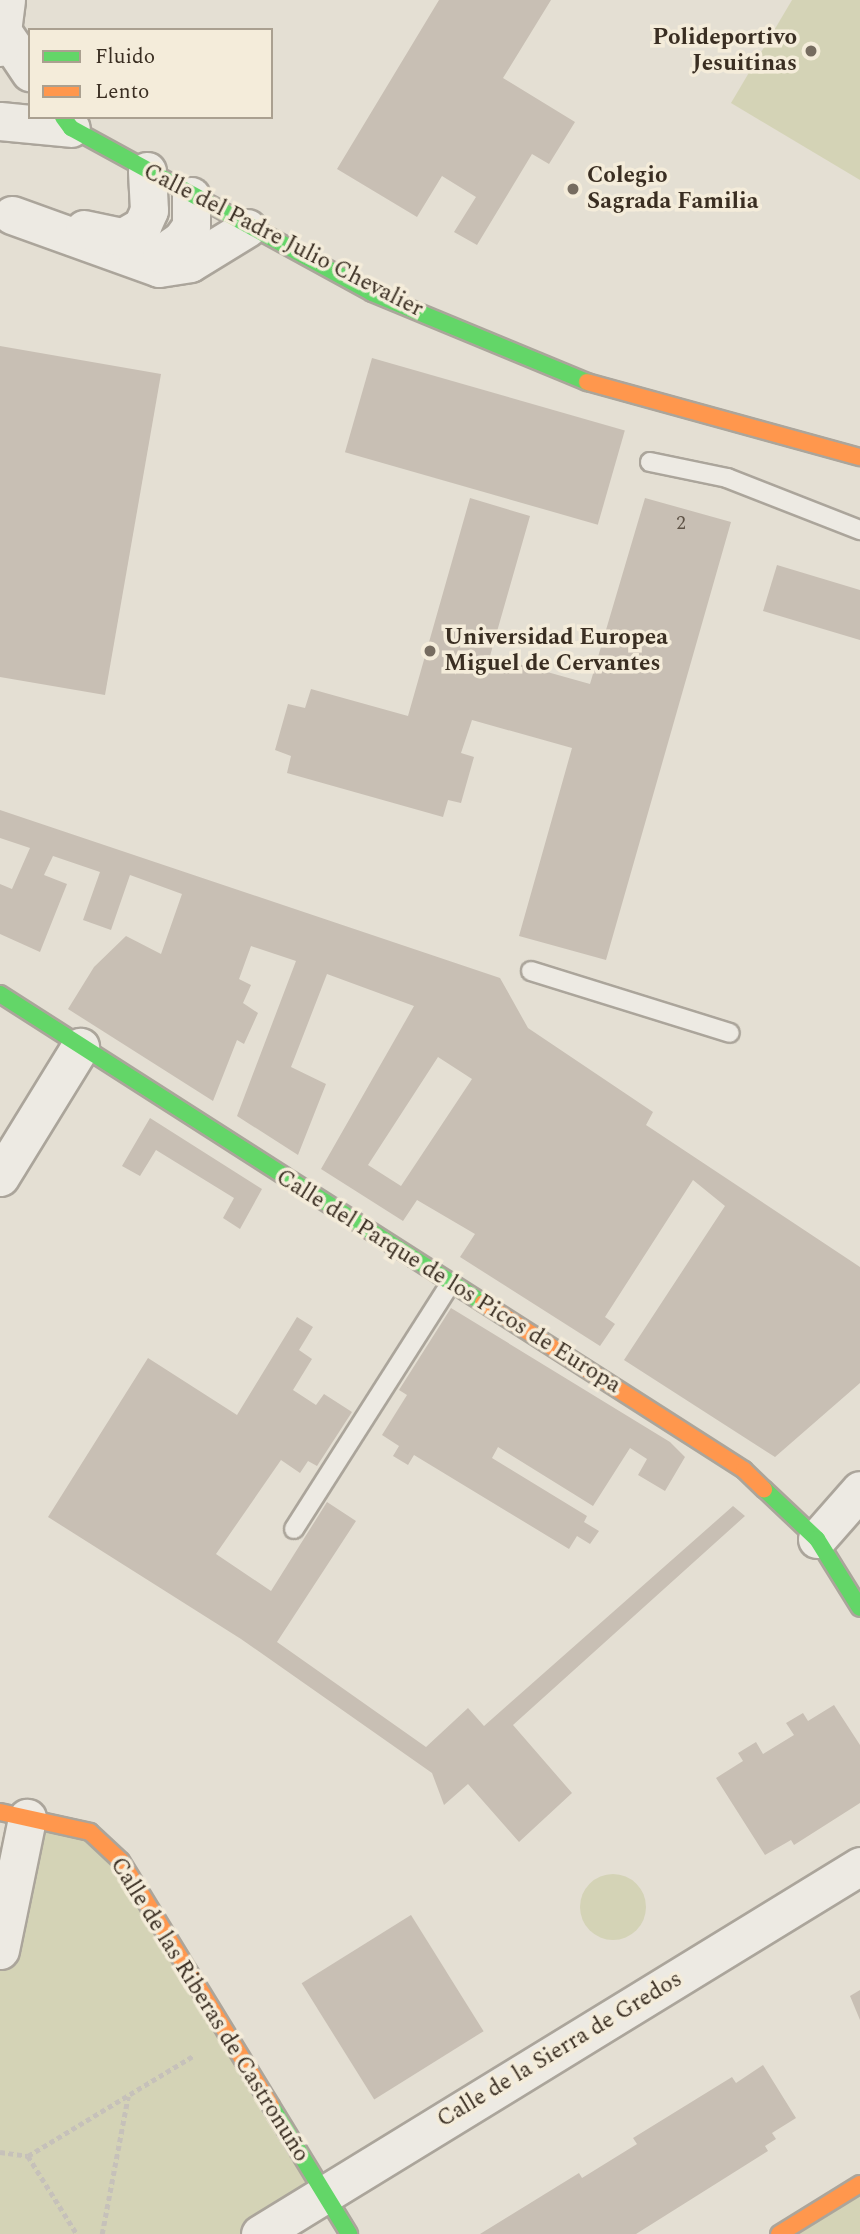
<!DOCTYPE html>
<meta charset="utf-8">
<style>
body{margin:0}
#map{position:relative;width:860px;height:2234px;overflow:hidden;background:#e4dfd3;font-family:Spectral,serif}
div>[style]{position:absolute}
.green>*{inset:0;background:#d4d3b6}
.round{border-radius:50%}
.building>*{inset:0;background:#c8bfb4;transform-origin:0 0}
.path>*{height:4.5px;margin-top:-2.25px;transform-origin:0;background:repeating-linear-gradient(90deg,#c6c1ba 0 5px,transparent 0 8.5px)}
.roads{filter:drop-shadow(2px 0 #aba59b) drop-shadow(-2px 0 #aba59b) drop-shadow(0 2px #aba59b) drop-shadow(0 -2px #aba59b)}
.lane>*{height:18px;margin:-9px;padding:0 9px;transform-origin:9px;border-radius:9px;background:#edeae3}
.street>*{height:37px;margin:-18.5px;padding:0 18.5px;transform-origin:18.5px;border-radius:18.5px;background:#edeae3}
.fast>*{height:16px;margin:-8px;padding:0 8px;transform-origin:8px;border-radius:8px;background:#63d668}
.slow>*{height:16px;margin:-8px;padding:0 8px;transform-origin:8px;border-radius:8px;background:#ff974d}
.dots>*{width:19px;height:19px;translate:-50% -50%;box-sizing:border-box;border:4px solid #f4ecda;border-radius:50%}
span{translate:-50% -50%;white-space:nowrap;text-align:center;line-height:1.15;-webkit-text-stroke:7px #f4ecda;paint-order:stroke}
.number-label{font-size:19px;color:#5e5246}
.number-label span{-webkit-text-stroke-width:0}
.poi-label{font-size:23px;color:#3a2e22;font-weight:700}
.right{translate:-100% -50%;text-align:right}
.left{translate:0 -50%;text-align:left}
.street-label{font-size:23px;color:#3a2e22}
.legend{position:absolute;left:28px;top:28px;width:245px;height:91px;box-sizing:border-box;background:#f4ecda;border:2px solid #aaa090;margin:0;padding:9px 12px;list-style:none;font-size:21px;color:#3a2e22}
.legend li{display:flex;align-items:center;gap:14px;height:35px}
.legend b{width:35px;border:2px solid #aaa090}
</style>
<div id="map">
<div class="green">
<i style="clip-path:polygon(792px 0,860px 0,860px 180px,731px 103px)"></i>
<i style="clip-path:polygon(27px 1818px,90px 1832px,324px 2194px,260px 2234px,0 2234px,0 1950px)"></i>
<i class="round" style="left:580px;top:1874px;width:66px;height:66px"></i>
<i style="clip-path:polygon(860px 2184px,860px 2234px,779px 2234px)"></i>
</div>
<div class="building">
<i style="clip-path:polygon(439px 0,551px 0,503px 78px,575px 122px,549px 164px,532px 154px,477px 245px,454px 232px,476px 197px,442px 176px,417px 217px,337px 169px)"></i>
<i style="clip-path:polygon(0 346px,161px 374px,105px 695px,0 677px)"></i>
<i style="left:372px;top:358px;width:263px;height:98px;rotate:16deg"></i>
<i style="clip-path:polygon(470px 498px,530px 516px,490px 656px,590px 684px,645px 498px,731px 522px,606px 960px,519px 936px,572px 748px,472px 720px,461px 753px,474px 757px,461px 803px,448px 800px,443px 817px,287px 773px,291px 756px,275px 750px,288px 704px,305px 708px,311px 689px,408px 716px)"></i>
<i style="clip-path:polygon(777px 565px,860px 590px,860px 640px,763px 611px)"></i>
<i style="clip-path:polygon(evenodd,0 810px,500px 978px,528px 1028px,653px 1112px,646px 1125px,860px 1267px,860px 1383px,775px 1457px,624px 1360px,725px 1206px,693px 1180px,605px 1317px,615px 1324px,600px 1346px,460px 1257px,475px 1234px,417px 1200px,403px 1221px,321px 1169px,414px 1006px,327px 974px,291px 1067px,326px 1084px,298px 1155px,237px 1116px,296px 961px,251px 946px,239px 979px,251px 985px,243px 1003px,258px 1013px,244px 1044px,237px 1040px,213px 1101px,68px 1009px,94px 967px,126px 936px,161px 954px,182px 894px,130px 875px,111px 930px,83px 920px,100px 872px,53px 856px,44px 875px,67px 884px,40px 952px,0 934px,0 884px,12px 889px,30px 848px,0 838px,0 810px,438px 1057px,472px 1079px,401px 1186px,368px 1165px,438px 1057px)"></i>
<i style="clip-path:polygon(150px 1118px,262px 1189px,240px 1229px,223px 1218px,234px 1198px,156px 1150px,140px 1176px,122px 1166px)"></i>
<i style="clip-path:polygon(451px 1308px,670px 1442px,685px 1457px,665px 1491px,638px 1475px,647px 1459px,630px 1448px,593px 1506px,498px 1447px,492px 1458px,587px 1516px,584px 1522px,599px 1531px,590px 1544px,577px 1536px,569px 1549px,414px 1455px,408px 1465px,393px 1456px,399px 1446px,382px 1435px,407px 1395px,399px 1390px)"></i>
<i style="clip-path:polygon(297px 1317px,313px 1327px,299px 1350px,312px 1359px,293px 1390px,316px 1405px,324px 1394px,352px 1412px,317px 1466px,308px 1461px,300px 1473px,281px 1460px,216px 1554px,271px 1591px,327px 1502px,356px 1521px,277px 1642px,426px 1747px,468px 1708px,484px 1726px,733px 1506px,745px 1516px,513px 1725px,572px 1793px,519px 1842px,468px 1784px,444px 1805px,432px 1773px,241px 1639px,48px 1517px,148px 1358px,237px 1415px)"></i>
<i style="clip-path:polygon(834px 1705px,860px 1745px,860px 1803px,794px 1845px,791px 1840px,765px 1855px,716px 1778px,743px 1761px,738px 1753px,756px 1742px,763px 1754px,794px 1735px,786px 1723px,803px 1713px,808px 1721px)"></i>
<i style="left:411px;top:1915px;width:137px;height:129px;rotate:58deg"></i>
<i style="clip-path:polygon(860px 1990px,860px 2020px,850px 1996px)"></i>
<i style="clip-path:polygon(763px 2065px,796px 2118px,772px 2133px,776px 2139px,765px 2146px,768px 2151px,636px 2234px,480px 2234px,579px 2173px,582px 2178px,637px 2144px,633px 2138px,732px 2077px,736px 2083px)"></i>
</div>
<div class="path">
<i style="left:0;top:2152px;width:28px;rotate:8deg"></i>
<i style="left:28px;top:2156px;width:195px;rotate:-31.2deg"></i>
<i style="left:28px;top:2156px;width:92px;rotate:57.9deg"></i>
<i style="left:102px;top:2234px;width:140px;rotate:-79.3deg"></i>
</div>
<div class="roads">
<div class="lane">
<i style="left:650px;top:462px;width:79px;rotate:11.7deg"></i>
<i style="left:727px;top:478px;width:143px;rotate:21.4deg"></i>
<i style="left:531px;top:971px;width:208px;rotate:17.3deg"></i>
<i style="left:294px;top:1529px;width:292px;rotate:-57.5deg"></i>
</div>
<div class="street">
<i style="left:5px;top:35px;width:45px;rotate:56deg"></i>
<i style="left:0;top:47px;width:47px;rotate:-82.7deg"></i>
<i style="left:0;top:121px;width:71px;rotate:5.6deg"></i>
<i style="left:12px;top:215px;width:156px;rotate:19.8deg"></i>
<i style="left:159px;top:268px;width:31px;rotate:-9deg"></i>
<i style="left:190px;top:263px;width:67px;rotate:-31.6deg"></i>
<i style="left:84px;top:229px;width:40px;rotate:12deg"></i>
<i style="left:123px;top:237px;width:22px;rotate:-30deg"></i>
<i style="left:142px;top:226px;width:17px;rotate:-66deg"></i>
<i style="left:149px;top:210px;width:39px;rotate:-93deg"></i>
<i style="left:137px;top:257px;width:24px;rotate:-7deg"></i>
<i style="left:161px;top:254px;width:24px;rotate:-35deg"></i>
<i style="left:181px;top:240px;width:17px;rotate:-54deg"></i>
<i style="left:191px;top:226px;width:30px;rotate:-90deg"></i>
<i style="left:0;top:1177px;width:153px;rotate:-58.4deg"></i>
<i style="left:817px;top:1539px;width:65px;rotate:-48.7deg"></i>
<i style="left:0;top:1950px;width:135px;rotate:-78.4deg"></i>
<i style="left:260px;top:2234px;width:704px;rotate:-31.52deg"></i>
</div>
<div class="fast">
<i style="left:63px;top:117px;width:14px;rotate:54deg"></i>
<i style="left:71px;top:128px;width:343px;rotate:28.7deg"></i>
<i style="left:372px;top:293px;width:233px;rotate:22.5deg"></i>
<i style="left:0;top:994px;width:573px;rotate:32.61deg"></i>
<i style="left:764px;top:1489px;width:73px;rotate:43.3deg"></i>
<i style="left:817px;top:1539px;width:81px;rotate:58.1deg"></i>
<i style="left:271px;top:2106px;width:150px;rotate:58.6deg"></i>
</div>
<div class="slow">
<i style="left:587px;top:382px;width:283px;rotate:15.4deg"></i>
<i style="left:483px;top:1303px;width:310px;rotate:32.6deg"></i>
<i style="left:744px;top:1470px;width:28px;rotate:44deg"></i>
<i style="left:0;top:1812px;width:92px;rotate:12.5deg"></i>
<i style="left:90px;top:1832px;width:42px;rotate:43.1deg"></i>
<i style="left:121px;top:1861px;width:287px;rotate:58.5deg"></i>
<i style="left:779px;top:2234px;width:95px;rotate:-31.7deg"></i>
</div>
</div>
<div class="dots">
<i style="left:811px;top:51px;background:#766c60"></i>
<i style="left:573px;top:189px;background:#766c60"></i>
<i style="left:430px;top:651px;background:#766c60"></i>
</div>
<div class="number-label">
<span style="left:681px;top:524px">2</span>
</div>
<div class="poi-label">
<span class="right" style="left:797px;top:51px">Polideportivo<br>Jesuitinas</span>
<span class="left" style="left:587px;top:189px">Colegio<br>Sagrada Familia</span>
<span class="left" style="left:444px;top:651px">Universidad Europea<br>Miguel de Cervantes</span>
</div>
<div class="street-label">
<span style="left:283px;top:241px;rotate:27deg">Calle del Padre Julio Chevalier</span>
<span style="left:448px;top:1282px;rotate:32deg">Calle del Parque de los Picos de Europa</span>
<span style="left:209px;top:2010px;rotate:58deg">Calle de las Riberas de Castronuño</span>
<span style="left:560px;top:2050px;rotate:-31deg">Calle de la Sierra de Gredos</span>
</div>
<ul class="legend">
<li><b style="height:9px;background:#63d668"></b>Fluido</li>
<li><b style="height:9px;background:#ff974d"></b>Lento</li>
</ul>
</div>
